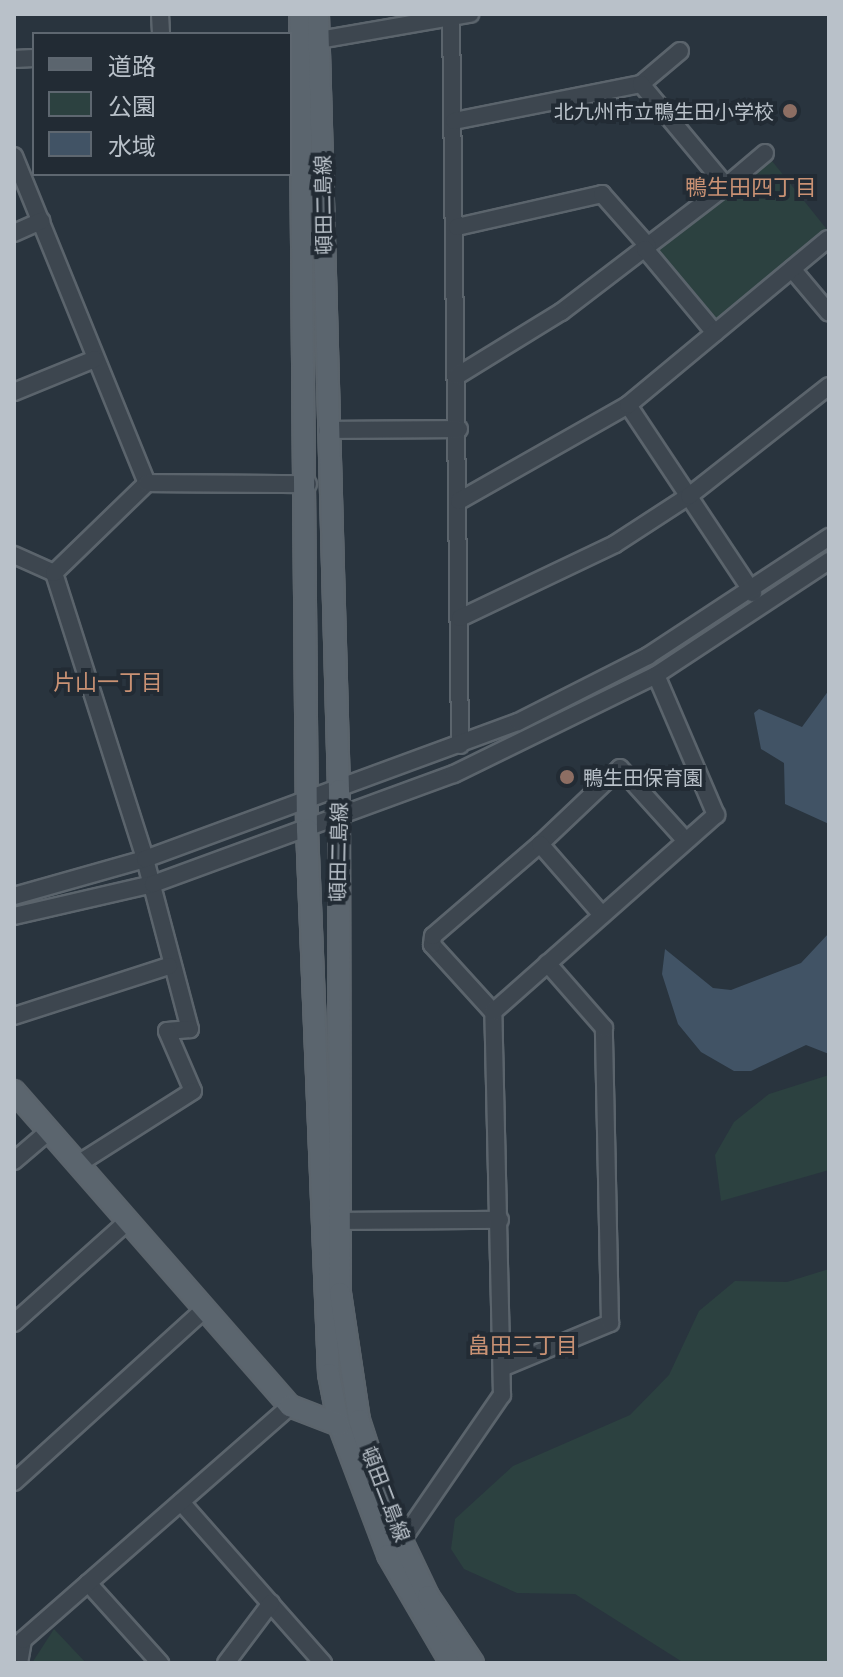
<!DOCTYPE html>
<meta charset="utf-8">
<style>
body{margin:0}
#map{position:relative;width:843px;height:1677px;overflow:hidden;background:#29343e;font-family:"Asap Condensed","Noto Sans JP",sans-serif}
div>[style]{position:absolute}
.green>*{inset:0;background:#2c4140}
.water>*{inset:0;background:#415365}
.roads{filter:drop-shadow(2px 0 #5b646c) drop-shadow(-2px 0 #5b646c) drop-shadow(0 2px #5b646c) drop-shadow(0 -2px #5b646c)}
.minor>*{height:16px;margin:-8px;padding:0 8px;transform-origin:8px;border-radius:8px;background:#3d464f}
.major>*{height:20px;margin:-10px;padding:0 10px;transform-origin:10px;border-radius:10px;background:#5b656e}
.dots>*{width:22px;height:22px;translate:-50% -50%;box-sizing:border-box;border:4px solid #222b34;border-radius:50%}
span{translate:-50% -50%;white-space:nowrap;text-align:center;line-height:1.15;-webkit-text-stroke:8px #222b34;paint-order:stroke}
.poi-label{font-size:20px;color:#b9c1c9}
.right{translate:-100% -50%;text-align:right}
.left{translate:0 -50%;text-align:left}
.street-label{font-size:20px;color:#b9c1c9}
.neighbourhood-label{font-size:22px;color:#ca9274}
.frame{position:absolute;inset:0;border:16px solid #b9c1c9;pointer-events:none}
.legend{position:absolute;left:32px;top:32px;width:260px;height:144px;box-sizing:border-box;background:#222b34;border:2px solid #5e6770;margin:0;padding:10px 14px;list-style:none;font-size:24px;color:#b9c1c9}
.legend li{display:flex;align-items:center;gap:16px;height:40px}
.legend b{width:40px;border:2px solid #5e6770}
</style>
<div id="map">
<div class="green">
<i style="clip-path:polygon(768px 156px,829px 232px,721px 320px,712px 319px,657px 254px,659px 246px)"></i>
<i style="clip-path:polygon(829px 1075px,829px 1170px,721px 1201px,715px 1155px,734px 1122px,769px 1094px)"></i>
<i style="clip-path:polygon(829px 1269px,829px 1663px,684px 1663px,575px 1594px,517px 1593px,464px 1569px,451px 1549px,455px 1519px,513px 1466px,630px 1415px,669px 1375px,699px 1311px,735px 1281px,787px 1282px)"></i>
<i style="clip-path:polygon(54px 1629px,86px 1663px,32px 1663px)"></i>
</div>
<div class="water">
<i style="clip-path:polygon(829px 690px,829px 824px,785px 804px,784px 763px,761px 749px,754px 713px,759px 709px,802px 727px)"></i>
<i style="clip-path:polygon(829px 933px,829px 1054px,806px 1045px,751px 1071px,734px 1071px,701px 1052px,678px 1024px,662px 974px,665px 949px,713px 988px,731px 990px,801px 963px)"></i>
</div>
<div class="roads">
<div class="minor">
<i style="left:160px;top:14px;width:20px;rotate:87deg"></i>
<i style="left:451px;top:14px;width:731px;rotate:89.29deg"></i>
<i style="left:290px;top:45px;width:183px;rotate:-9.8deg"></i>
<i style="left:14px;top:59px;width:20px;rotate:-3deg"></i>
<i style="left:641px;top:84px;width:51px;rotate:-40.2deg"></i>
<i style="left:454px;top:121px;width:191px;rotate:-11.2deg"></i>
<i style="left:641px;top:84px;width:133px;rotate:50.2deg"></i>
<i style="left:726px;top:186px;width:208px;rotate:142.6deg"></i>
<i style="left:561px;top:312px;width:122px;rotate:148.4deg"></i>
<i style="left:14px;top:156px;width:353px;rotate:67.9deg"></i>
<i style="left:726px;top:186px;width:51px;rotate:-40.2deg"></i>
<i style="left:457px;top:227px;width:149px;rotate:-12.8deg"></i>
<i style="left:602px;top:194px;width:69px;rotate:48.5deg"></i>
<i style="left:14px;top:233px;width:30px;rotate:-24deg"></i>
<i style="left:645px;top:249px;width:109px;rotate:50.2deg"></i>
<i style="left:792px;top:269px;width:57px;rotate:49.9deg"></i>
<i style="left:14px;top:392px;width:87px;rotate:-22.2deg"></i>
<i style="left:628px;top:405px;width:226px;rotate:56.4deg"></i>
<i style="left:327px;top:430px;width:132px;rotate:-0.4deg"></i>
<i style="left:459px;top:501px;width:194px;rotate:-29.6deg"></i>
<i style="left:628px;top:405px;width:260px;rotate:-39.7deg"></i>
<i style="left:14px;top:555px;width:44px;rotate:24.2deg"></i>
<i style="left:54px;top:573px;width:300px;rotate:72.3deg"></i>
<i style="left:145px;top:859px;width:176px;rotate:75.2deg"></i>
<i style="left:190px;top:1029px;width:23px;rotate:175deg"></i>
<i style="left:167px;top:1031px;width:65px;rotate:66.6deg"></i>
<i style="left:193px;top:1091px;width:136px;rotate:147.6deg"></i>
<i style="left:54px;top:573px;width:129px;rotate:-44.1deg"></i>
<i style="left:147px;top:483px;width:161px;rotate:0.4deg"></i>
<i style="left:460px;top:618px;width:172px;rotate:-25.5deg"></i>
<i style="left:615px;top:544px;width:88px;rotate:-33deg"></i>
<i style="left:689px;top:496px;width:178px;rotate:-38.2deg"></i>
<i style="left:540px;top:844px;width:110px;rotate:-43.5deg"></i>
<i style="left:620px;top:768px;width:98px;rotate:47.9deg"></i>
<i style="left:14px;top:896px;width:136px;rotate:-15.8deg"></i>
<i style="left:145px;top:859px;width:397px;rotate:-20.2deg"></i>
<i style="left:518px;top:722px;width:146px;rotate:-26.9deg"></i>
<i style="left:648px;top:656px;width:217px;rotate:-33.3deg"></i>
<i style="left:14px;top:916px;width:143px;rotate:-13deg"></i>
<i style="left:153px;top:884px;width:320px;rotate:-20.1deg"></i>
<i style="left:454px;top:774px;width:225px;rotate:-26.1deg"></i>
<i style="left:656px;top:675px;width:207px;rotate:-33.4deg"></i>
<i style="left:493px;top:1012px;width:91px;rotate:-132.3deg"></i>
<i style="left:432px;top:945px;width:9px;rotate:-84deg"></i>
<i style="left:433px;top:936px;width:141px;rotate:-40.7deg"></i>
<i style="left:540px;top:844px;width:94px;rotate:48.9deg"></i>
<i style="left:14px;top:1016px;width:163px;rotate:-17.9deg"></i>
<i style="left:14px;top:1161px;width:46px;rotate:-40.6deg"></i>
<i style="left:339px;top:1221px;width:161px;rotate:-0.4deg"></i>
<i style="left:14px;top:1323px;width:150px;rotate:-41.8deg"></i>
<i style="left:504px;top:1367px;width:115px;rotate:-22.5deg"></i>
<i style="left:610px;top:1323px;width:295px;rotate:-91.2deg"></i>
<i style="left:604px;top:1028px;width:86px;rotate:-131.2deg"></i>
<i style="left:14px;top:1482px;width:256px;rotate:-42.2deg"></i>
<i style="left:181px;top:1502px;width:215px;rotate:48.6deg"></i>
<i style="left:396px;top:1549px;width:187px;rotate:-55.5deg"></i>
<i style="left:502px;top:1395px;width:383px;rotate:-91.3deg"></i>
<i style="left:493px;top:1012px;width:298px;rotate:-41.5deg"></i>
<i style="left:716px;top:815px;width:152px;rotate:-113.2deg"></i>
<i style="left:88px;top:1583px;width:108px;rotate:48deg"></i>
<i style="left:19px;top:1663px;width:23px;rotate:-80deg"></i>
<i style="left:23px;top:1640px;width:355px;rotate:-41.2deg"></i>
<i style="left:226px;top:1663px;width:75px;rotate:-53.1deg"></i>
</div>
<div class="major">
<i style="left:300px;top:14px;width:815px;rotate:89.51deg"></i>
<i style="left:307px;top:829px;width:545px;rotate:87.69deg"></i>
<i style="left:329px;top:1374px;width:52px;rotate:78.9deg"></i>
<i style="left:339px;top:1425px;width:139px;rotate:69.3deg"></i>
<i style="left:388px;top:1555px;width:125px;rotate:59.7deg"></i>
<i style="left:318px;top:14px;width:776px;rotate:88.45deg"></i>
<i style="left:339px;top:790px;width:503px;rotate:89.89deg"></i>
<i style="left:340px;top:1293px;width:128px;rotate:81.5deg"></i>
<i style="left:359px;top:1420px;width:101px;rotate:72.1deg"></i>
<i style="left:390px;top:1516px;width:89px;rotate:64.6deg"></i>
<i style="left:428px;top:1596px;width:81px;rotate:56.1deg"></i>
<i style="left:14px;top:1091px;width:419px;rotate:48.8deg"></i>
<i style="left:290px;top:1406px;width:53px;rotate:21.2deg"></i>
</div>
</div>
<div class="dots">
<i style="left:790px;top:111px;background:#8d6e63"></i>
<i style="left:567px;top:777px;background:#8d6e63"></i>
</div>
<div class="poi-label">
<span class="right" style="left:774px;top:111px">北九州市立鴨生田小学校</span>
<span class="left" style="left:583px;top:777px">鴨生田保育園</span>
</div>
<div class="street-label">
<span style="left:323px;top:205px;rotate:-91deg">頓田二島線</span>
<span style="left:338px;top:852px;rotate:-89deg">頓田二島線</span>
<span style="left:386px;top:1494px;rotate:69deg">頓田二島線</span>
</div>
<div class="neighbourhood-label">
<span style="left:751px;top:188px">鴨生田四丁目</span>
<span style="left:108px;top:683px">片山一丁目</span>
<span style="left:523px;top:1346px">畠田三丁目</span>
</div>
<div class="frame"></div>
<ul class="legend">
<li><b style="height:10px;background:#5b656e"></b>道路</li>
<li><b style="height:22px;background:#2c4140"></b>公園</li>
<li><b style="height:22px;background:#415365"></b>水域</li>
</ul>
</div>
